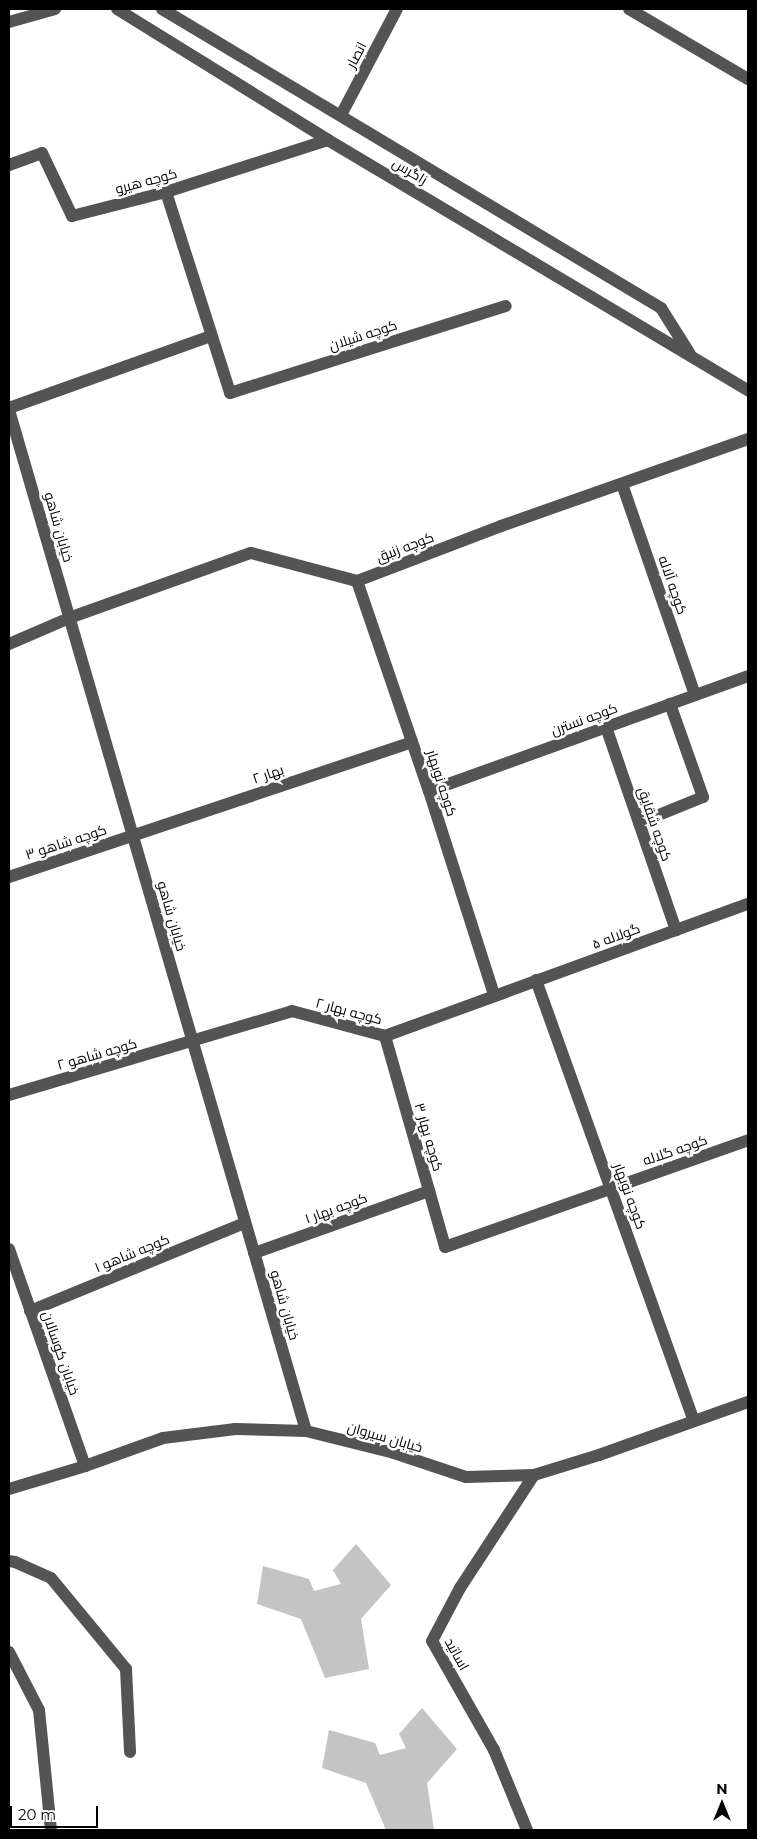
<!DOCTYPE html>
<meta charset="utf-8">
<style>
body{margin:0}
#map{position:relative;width:757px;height:1839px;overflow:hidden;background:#fff;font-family:Montserrat,Cairo,sans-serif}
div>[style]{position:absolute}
.building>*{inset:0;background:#c4c4c4}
.minor>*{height:12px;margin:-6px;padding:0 6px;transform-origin:6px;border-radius:6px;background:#545454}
span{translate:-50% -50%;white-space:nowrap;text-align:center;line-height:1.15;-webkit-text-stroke:5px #fff;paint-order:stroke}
.street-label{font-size:14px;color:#000}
.frame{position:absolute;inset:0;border:10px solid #000;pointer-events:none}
.north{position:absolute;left:697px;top:1779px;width:50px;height:50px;-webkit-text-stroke:4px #fff;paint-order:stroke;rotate:0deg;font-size:14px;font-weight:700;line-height:20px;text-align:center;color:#000}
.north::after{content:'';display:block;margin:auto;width:18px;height:22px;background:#000;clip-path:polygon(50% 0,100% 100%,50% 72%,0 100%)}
.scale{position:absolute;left:10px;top:1806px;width:88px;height:22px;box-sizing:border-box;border:2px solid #000;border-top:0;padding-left:6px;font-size:15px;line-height:18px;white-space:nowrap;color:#000;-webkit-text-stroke:4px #fff;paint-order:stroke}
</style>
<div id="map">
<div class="building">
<i style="clip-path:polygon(356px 1544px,391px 1585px,361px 1619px,369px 1669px,325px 1678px,301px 1619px,257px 1604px,263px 1566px,309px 1579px,314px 1591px,341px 1584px,333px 1570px)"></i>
<i style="clip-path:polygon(422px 1708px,457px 1749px,427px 1783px,434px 1830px,386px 1830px,366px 1783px,322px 1768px,329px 1730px,375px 1743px,380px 1755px,406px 1748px,399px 1734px)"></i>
</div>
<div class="minor">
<i style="left:117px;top:9px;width:248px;rotate:31.8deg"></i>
<i style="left:328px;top:140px;width:489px;rotate:30.8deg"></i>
<i style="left:162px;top:9px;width:582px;rotate:30.93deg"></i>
<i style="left:661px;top:308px;width:54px;rotate:57.8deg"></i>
<i style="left:629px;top:9px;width:138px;rotate:30.5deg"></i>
<i style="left:9px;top:22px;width:48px;rotate:-15.8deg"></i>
<i style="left:341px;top:115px;width:120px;rotate:-62.2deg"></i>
<i style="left:9px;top:165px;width:35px;rotate:-20deg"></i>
<i style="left:42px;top:153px;width:70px;rotate:64.5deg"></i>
<i style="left:72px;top:216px;width:97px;rotate:-14.3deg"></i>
<i style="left:166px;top:192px;width:170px;rotate:-17.8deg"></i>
<i style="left:166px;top:192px;width:211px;rotate:72.3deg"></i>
<i style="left:230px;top:393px;width:289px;rotate:-17.5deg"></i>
<i style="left:9px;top:408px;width:214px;rotate:-19.6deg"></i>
<i style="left:9px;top:410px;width:1063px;rotate:73.78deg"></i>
<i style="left:622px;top:484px;width:223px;rotate:70.9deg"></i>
<i style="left:357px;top:581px;width:222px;rotate:71.1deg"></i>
<i style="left:429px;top:791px;width:214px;rotate:72.3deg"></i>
<i style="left:9px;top:644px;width:65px;rotate:-23.4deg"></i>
<i style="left:69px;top:618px;width:193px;rotate:-19.7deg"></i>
<i style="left:251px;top:553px;width:110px;rotate:14.8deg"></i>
<i style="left:357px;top:581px;width:154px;rotate:-20.9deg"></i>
<i style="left:501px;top:526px;width:262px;rotate:-19.4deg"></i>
<i style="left:606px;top:727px;width:215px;rotate:71deg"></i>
<i style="left:429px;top:791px;width:339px;rotate:-19.8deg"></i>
<i style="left:639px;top:823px;width:69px;rotate:-22.1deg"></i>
<i style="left:703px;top:797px;width:99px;rotate:-109.5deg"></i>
<i style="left:9px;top:877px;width:425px;rotate:-18.5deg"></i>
<i style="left:536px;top:980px;width:468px;rotate:70.3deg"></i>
<i style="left:385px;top:1036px;width:219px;rotate:74.1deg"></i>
<i style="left:445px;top:1247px;width:321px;rotate:-19.4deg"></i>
<i style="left:9px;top:1095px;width:295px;rotate:-16.5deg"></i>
<i style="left:292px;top:1011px;width:96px;rotate:15deg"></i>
<i style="left:385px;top:1036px;width:386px;rotate:-20deg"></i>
<i style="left:9px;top:1249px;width:230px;rotate:70.7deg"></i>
<i style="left:254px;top:1253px;width:186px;rotate:-19.5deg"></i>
<i style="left:30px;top:1311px;width:232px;rotate:-22.3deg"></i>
<i style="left:9px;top:1489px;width:79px;rotate:-16.8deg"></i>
<i style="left:85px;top:1466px;width:83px;rotate:-19.7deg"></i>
<i style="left:163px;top:1438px;width:73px;rotate:-7.1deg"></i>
<i style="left:235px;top:1429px;width:71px;rotate:1.6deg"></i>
<i style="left:306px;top:1431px;width:88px;rotate:13.9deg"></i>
<i style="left:391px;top:1452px;width:79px;rotate:18.4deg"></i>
<i style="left:466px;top:1477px;width:68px;rotate:-1.7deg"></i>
<i style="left:534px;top:1475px;width:68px;rotate:-17.1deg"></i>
<i style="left:599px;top:1455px;width:158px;rotate:-19.6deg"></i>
<i style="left:9px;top:1561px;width:6px;rotate:9deg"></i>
<i style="left:15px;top:1562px;width:39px;rotate:24deg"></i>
<i style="left:51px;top:1578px;width:118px;rotate:50.5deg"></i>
<i style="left:126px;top:1669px;width:83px;rotate:87.2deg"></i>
<i style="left:9px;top:1652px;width:65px;rotate:62.7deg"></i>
<i style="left:39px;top:1710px;width:121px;rotate:84.3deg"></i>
<i style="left:527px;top:1830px;width:87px;rotate:-112.4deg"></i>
<i style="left:494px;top:1750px;width:125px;rotate:-119.6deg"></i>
<i style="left:432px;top:1641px;width:60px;rotate:-62.2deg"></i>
<i style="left:460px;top:1588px;width:135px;rotate:-56.8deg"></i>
</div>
<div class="street-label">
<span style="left:356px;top:55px;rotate:-62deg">انصار</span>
<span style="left:410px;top:171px;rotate:31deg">زاگرس</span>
<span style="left:146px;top:181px;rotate:-15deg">کوچه هیرو</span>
<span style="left:363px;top:335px;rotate:-18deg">کوچه شیلان</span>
<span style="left:59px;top:527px;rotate:74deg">خیابان شاهو</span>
<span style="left:405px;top:547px;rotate:-21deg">کوچه زنبق</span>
<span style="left:673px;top:585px;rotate:71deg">کوچه آلاله</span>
<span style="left:584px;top:719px;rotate:-20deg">کوچه نسترن</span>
<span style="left:268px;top:774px;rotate:-19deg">بهار ۲</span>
<span style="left:442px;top:783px;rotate:72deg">کوچه نوبهار</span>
<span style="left:655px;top:824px;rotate:71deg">کوچه شقایق</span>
<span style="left:66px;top:842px;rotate:-18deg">کوچه شاهو ۳</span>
<span style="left:172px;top:916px;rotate:74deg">خیابان شاهو</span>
<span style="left:616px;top:936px;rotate:-20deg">گولاله ۵</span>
<span style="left:349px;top:1011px;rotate:15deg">کوچه بهار ۲</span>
<span style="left:97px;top:1054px;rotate:-16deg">کوچه شاهو ۲</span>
<span style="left:429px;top:1137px;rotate:74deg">کوچه بهار ۳</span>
<span style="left:675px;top:1150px;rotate:-19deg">کوچه گلاله</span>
<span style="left:630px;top:1196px;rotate:70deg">کوچه نوبهار</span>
<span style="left:336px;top:1208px;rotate:-20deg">کوچه بهار ۱</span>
<span style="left:132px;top:1253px;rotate:-22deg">کوچه شاهو ۱</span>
<span style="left:285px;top:1305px;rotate:74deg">خیابان شاهو</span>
<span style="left:61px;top:1353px;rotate:71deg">خیابان کوسالان</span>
<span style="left:385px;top:1437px;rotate:16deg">خیابان سیروان</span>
<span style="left:457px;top:1654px;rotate:61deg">اساتید</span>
</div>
<div class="frame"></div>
<div class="north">N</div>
<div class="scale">20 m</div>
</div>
